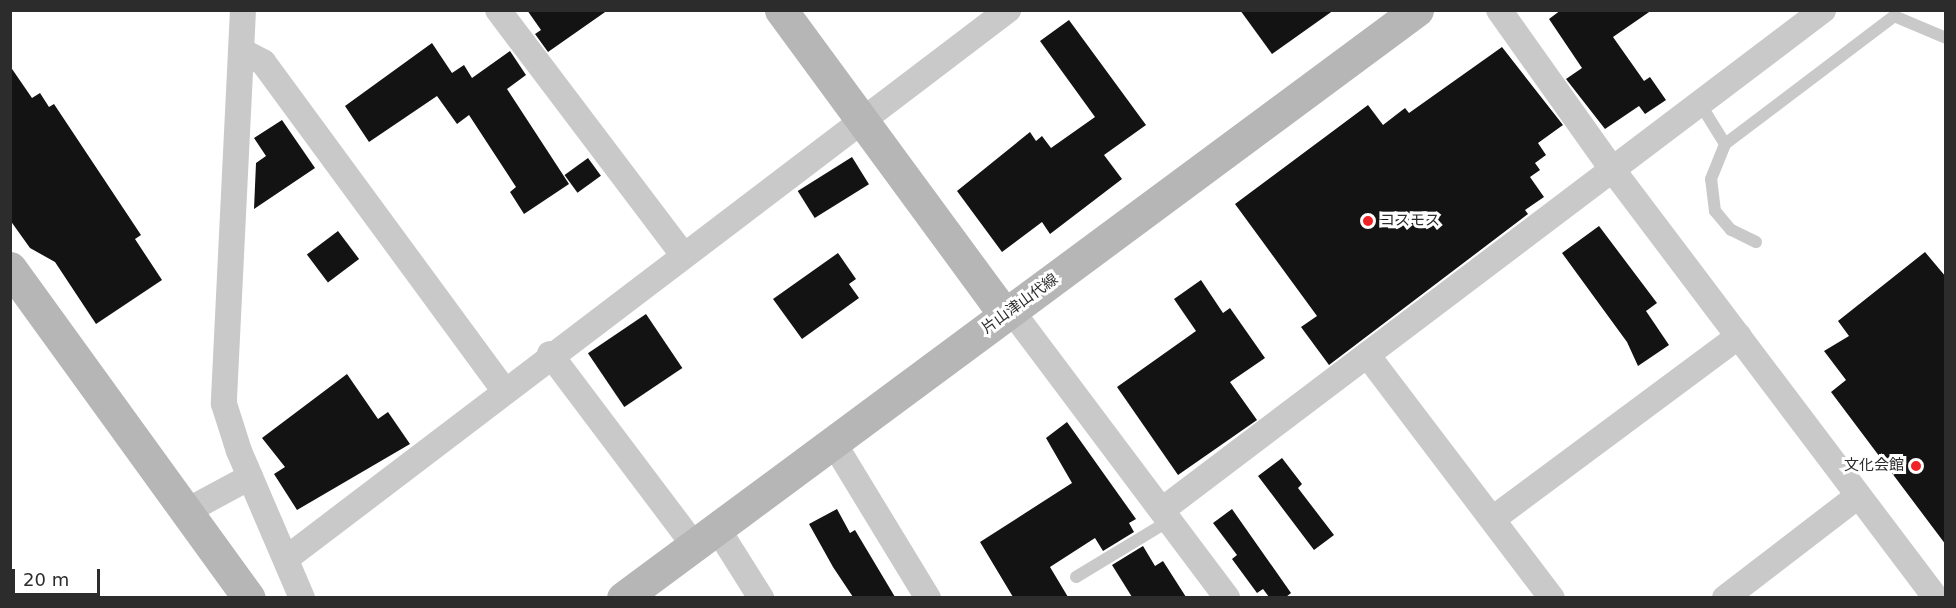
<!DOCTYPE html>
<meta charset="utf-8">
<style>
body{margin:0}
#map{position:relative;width:1956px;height:608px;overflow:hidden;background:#fff;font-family:"DejaVu Sans","Noto Sans JP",sans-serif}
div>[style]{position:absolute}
.building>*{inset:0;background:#131313;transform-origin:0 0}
.lane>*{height:12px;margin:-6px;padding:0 6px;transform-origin:6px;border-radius:6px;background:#c9c9c9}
.street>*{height:26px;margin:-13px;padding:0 13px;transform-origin:13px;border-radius:13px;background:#c9c9c9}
.secondary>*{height:33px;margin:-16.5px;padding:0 16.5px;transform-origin:16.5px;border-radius:16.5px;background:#b6b6b6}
.dots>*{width:16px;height:16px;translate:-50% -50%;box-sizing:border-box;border:3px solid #fff;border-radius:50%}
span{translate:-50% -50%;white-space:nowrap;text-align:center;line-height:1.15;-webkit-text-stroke:6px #fff;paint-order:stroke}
.poi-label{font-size:15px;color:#2c2c2c}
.left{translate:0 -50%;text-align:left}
.right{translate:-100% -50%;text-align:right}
.street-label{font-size:15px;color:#2c2c2c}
.frame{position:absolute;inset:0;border:12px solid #2c2c2c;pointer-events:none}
.scale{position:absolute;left:12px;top:569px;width:88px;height:27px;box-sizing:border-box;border:3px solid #2c2c2c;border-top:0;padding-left:8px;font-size:18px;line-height:21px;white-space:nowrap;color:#2c2c2c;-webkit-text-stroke:4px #fff;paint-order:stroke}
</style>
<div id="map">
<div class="building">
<i style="clip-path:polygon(527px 10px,608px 10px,548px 52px,535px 34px,541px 30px)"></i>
<i style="clip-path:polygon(1240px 10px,1334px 10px,1272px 54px)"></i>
<i style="clip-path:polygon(1561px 10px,1652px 10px,1613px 37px,1644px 81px,1650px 77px,1666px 100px,1645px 114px,1639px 106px,1605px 129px,1566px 79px,1582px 68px,1549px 19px)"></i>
<i style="clip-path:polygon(1069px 20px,1146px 125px,1104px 155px,1122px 179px,1050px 234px,1042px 222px,1002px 252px,957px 191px,1030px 132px,1036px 141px,1042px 136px,1051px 148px,1095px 117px,1040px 41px)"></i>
<i style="clip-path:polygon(432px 43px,452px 73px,464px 65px,472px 78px,510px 51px,526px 75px,507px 89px,569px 184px,524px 214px,510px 192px,516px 187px,469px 115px,457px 124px,437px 96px,369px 142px,345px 106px)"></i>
<i style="clip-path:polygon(1502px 47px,1563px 125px,1538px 143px,1546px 155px,1535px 163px,1540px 170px,1530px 177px,1544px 197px,1525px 210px,1528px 214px,1329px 365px,1301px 327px,1317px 316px,1235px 204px,1368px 105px,1383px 125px,1405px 108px,1409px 113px)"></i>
<i style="clip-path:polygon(10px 66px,32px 98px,40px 93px,49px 107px,54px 104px,141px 235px,135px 239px,162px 280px,96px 324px,55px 262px,30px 248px,10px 220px)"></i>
<i style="clip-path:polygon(282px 120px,315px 168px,254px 209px,256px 163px,266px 156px,254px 138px)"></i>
<i style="left:852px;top:157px;width:32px;height:64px;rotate:58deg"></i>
<i style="left:588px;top:158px;width:22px;height:29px;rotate:54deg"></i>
<i style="clip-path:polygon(1599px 226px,1657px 303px,1646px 311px,1669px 345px,1638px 366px,1627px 342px,1562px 253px)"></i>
<i style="left:338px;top:231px;width:35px;height:39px;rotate:53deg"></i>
<i style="clip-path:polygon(1925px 252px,1946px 277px,1946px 545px,1831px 392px,1846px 380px,1824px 351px,1849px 336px,1838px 321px)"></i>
<i style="clip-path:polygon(838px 253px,856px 279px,849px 284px,859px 298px,802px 339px,773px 299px)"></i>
<i style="clip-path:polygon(1201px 280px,1223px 313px,1230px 308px,1265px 358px,1230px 382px,1257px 420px,1178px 475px,1117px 387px,1196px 331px,1174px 299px)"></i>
<i style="left:646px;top:314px;width:65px;height:70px;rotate:56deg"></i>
<i style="clip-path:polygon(347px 374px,378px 419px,388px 412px,410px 444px,297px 510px,274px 474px,285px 467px,262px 438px)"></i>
<i style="clip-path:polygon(1067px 422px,1136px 519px,1129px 523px,1134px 532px,1103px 551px,1095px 538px,1050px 567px,1068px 597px,1013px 597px,980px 542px,1072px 483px,1046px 438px)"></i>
<i style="clip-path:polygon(1282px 458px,1302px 484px,1298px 488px,1334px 535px,1314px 550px,1258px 476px)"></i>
<i style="clip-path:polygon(837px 509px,850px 533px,855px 530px,895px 597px,853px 597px,833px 567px,809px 524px)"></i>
<i style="clip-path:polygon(1232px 509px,1291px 593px,1286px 597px,1269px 597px,1263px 589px,1257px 593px,1232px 559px,1237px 555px,1213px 523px)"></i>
<i style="clip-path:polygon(1143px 546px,1155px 566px,1163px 561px,1186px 597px,1132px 597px,1112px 565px)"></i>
</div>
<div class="lane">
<i style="left:1699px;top:102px;width:49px;rotate:58.2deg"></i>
<i style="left:1756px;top:242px;width:28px;rotate:-154deg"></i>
<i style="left:1731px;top:230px;width:25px;rotate:-130deg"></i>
<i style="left:1715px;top:211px;width:32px;rotate:-97deg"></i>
<i style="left:1711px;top:179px;width:38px;rotate:-68deg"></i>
<i style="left:1725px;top:144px;width:212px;rotate:-37.1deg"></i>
<i style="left:1894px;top:16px;width:56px;rotate:22.9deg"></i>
<i style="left:1076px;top:577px;width:110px;rotate:-31.2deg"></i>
</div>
<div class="street">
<i style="left:243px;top:10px;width:394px;rotate:92.8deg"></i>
<i style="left:224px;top:404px;width:49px;rotate:72.3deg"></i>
<i style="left:239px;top:451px;width:160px;rotate:66.8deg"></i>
<i style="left:498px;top:10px;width:307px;rotate:52.9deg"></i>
<i style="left:1499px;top:10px;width:195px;rotate:54.6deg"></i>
<i style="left:1612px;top:169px;width:538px;rotate:52.94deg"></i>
<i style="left:242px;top:51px;width:24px;rotate:28deg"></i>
<i style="left:263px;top:62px;width:406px;rotate:53.7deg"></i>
<i style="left:1011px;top:310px;width:360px;rotate:53.1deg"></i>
<i style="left:550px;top:354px;width:239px;rotate:53deg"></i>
<i style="left:1368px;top:356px;width:304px;rotate:52.8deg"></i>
<i style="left:833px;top:442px;width:183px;rotate:58.7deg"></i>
<i style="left:1162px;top:510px;width:829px;rotate:-37.1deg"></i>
<i style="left:185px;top:512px;width:74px;rotate:-28.3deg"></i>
<i style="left:1494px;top:518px;width:305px;rotate:-36.6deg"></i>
<i style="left:717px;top:528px;width:83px;rotate:57.8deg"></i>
<i style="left:287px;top:558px;width:906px;rotate:-37.24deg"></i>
<i style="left:1725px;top:598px;width:168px;rotate:-37.5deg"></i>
</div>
<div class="secondary">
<i style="left:781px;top:10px;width:378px;rotate:53.7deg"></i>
<i style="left:10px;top:268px;width:407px;rotate:54.1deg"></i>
<i style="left:623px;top:598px;width:988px;rotate:-36.52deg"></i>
</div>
<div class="dots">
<i style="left:1368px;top:221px;background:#ef2225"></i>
<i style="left:1916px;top:466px;background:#ef2225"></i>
</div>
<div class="poi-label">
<span class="left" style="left:1380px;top:221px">コスモス</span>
<span class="right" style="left:1904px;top:466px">文化会館</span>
</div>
<div class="street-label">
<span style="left:1020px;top:304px;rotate:-36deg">片山津山代線</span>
</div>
<div class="frame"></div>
<div class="scale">20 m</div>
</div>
